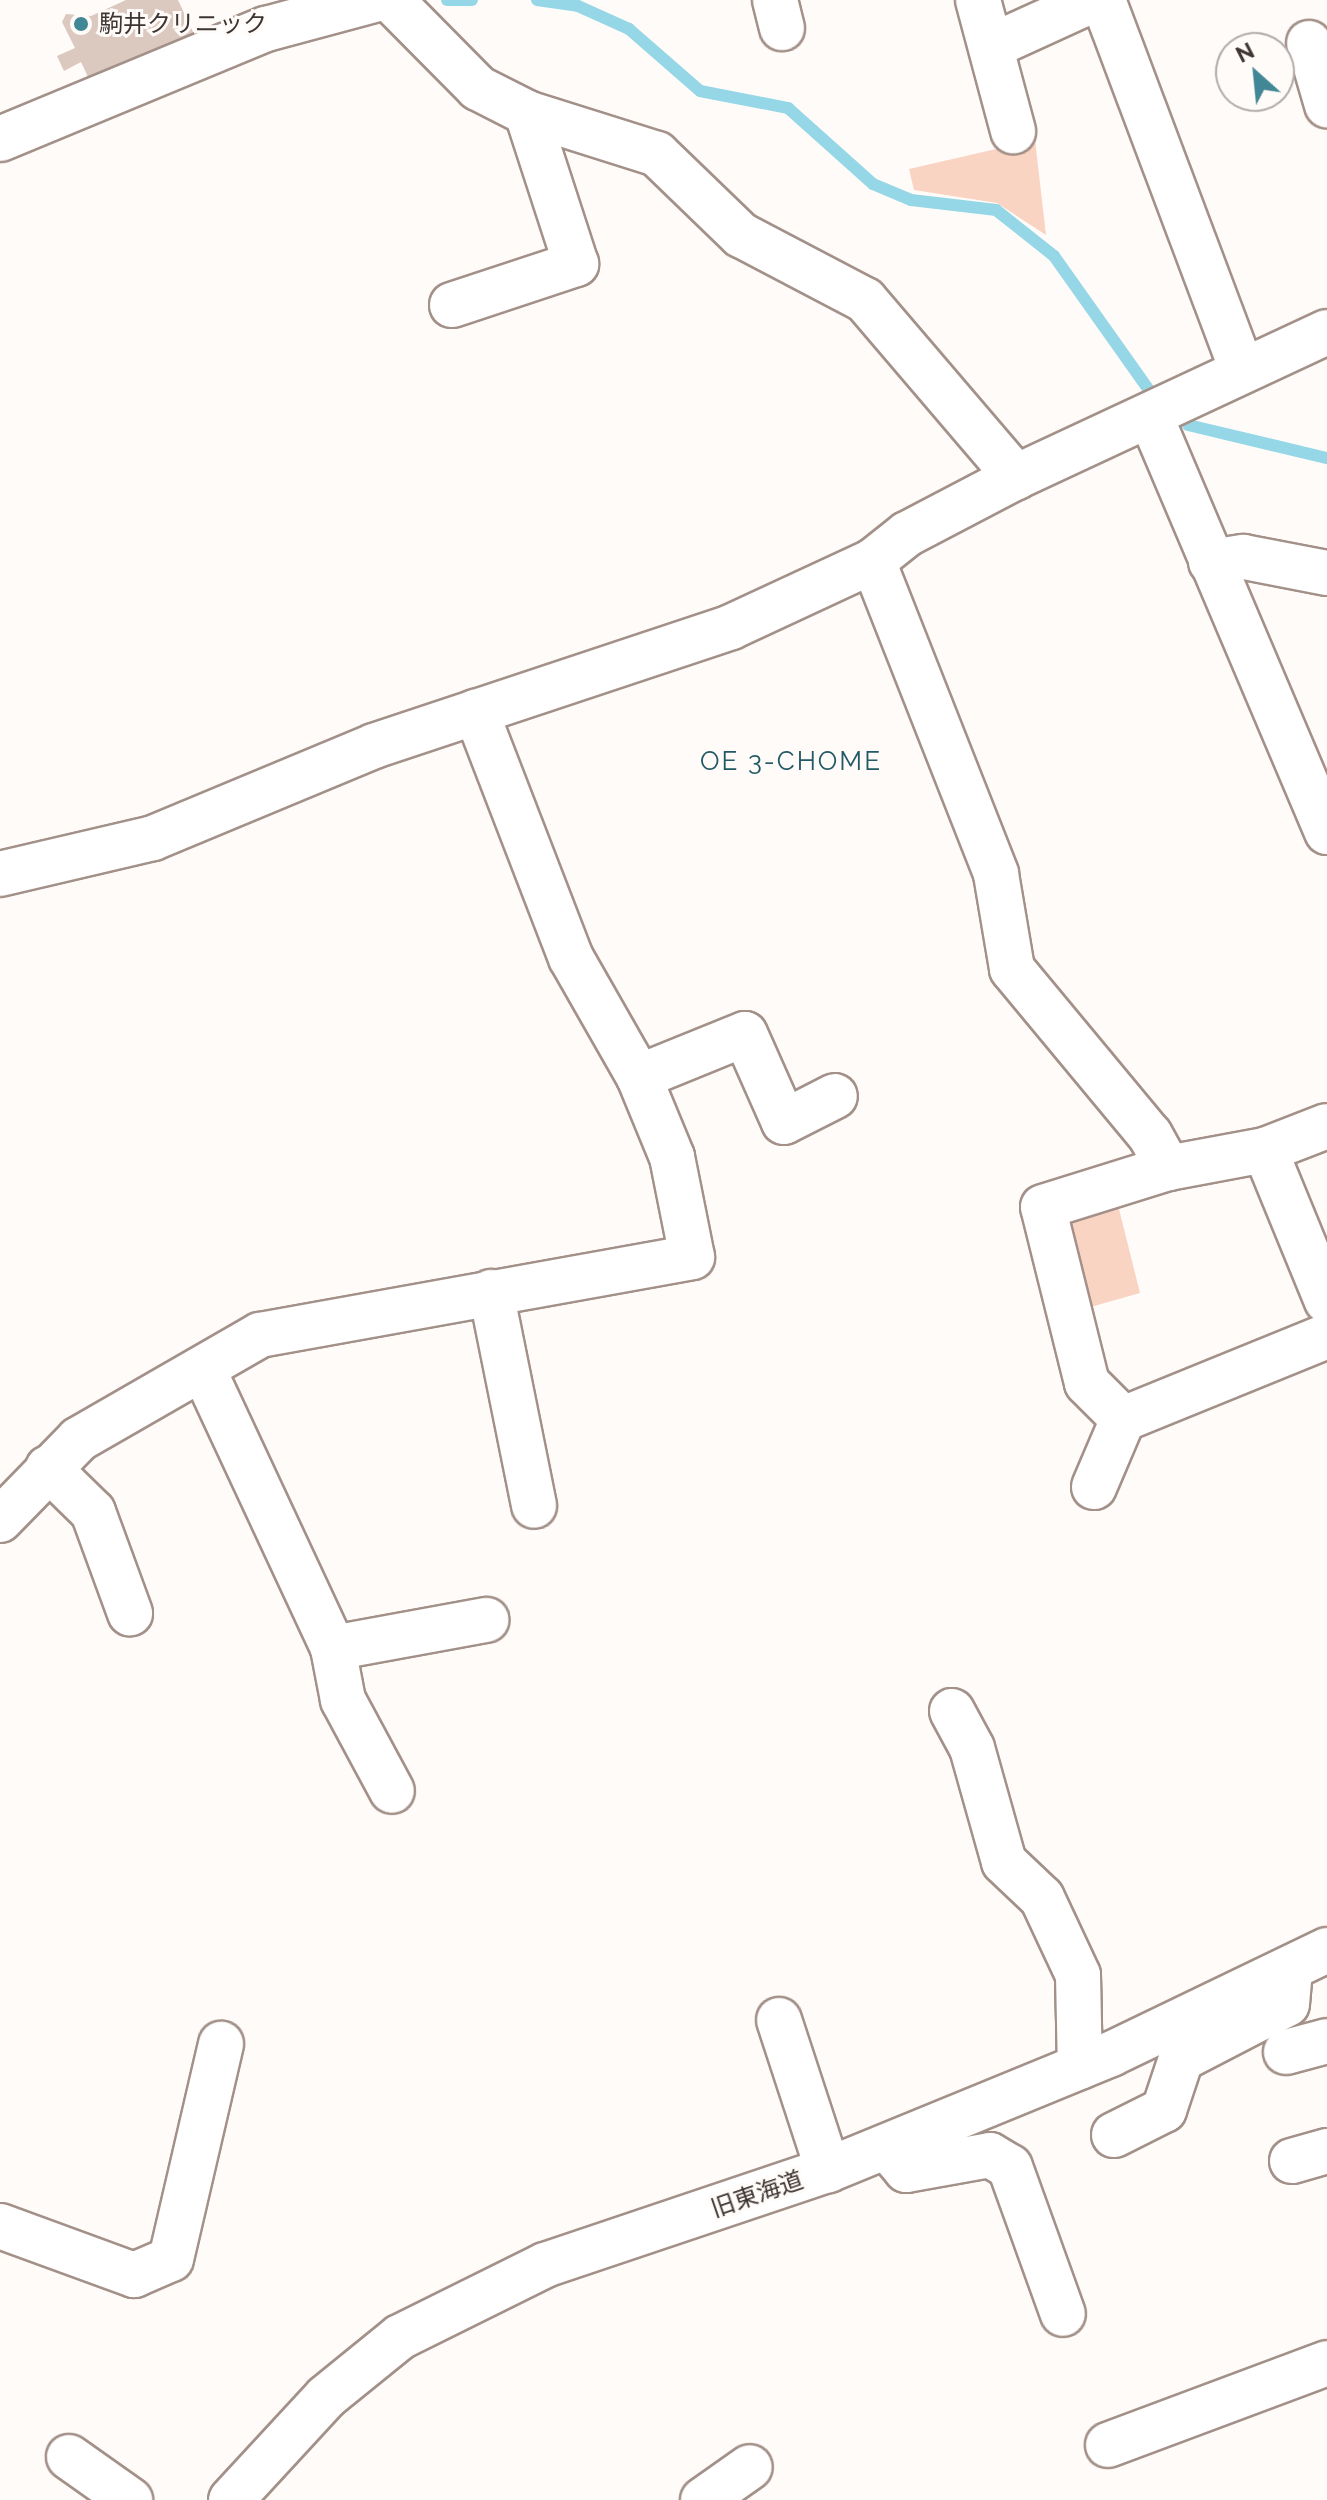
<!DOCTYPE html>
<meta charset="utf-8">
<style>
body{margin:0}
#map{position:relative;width:1327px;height:2500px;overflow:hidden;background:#fffbf9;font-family:Raleway,"Noto Sans JP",sans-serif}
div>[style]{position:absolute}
.green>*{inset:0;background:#f9d4c2}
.stream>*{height:12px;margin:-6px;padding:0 6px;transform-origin:6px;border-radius:6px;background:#95d7e6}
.building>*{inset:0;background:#dbc8bf}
.roads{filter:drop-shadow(2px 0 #a39189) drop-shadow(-2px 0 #a39189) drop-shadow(0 2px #a39189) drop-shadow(0 -2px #a39189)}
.minor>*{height:44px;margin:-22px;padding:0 22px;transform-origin:22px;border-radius:22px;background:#fff}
.dots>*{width:22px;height:22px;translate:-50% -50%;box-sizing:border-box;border:4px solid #fffbf9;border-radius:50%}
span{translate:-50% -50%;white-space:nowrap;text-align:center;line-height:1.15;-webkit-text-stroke:6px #fffbf9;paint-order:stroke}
.poi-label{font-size:24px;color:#3d3532}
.left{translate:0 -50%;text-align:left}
.street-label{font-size:24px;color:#3d3532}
.neighbourhood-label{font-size:26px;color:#215964;letter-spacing:2px}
.north{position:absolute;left:1215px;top:32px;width:80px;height:80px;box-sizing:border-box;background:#fffbf9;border:2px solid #b1aca9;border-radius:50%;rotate:333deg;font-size:22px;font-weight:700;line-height:32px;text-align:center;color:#3d3532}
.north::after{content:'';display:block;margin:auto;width:28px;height:36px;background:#428795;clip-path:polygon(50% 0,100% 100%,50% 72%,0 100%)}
</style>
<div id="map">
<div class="green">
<i style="clip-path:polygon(1035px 140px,1046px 235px,997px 203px,914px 190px,909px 169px)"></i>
<i style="clip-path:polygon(1117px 1201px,1140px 1293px,1080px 1310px,1059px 1229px,1074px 1212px)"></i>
</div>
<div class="stream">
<i style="left:447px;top:0;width:25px"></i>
<i style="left:537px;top:0;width:41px;rotate:8.3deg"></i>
<i style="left:578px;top:6px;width:56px;rotate:24.3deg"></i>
<i style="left:629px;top:29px;width:94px;rotate:41.1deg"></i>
<i style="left:700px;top:91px;width:90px;rotate:10.9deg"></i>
<i style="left:788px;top:108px;width:114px;rotate:41.8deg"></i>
<i style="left:873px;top:184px;width:41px;rotate:22.8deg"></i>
<i style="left:911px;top:200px;width:86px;rotate:6.7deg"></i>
<i style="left:996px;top:210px;width:74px;rotate:38.4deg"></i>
<i style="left:1054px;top:256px;width:163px;rotate:54.7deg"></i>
<i style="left:1188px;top:425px;width:143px;rotate:13.4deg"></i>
</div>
<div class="building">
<i style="clip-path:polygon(126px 0,178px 0,195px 36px,90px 81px,81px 62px,64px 71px,57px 56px,75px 48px,62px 22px,66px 14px,91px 16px)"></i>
</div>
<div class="roads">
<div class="minor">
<i style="left:391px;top:0;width:124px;rotate:45.3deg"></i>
<i style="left:478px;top:88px;width:55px;rotate:27deg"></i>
<i style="left:527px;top:113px;width:136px;rotate:17.5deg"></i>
<i style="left:657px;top:154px;width:117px;rotate:44deg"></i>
<i style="left:741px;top:235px;width:140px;rotate:27.7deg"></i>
<i style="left:865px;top:300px;width:233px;rotate:49.5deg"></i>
<i style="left:775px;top:0;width:29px;rotate:76deg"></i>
<i style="left:978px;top:0;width:136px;rotate:75deg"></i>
<i style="left:1103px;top:0;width:395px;rotate:69.4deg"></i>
<i style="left:1309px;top:43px;width:65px;rotate:73.8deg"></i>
<i style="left:992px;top:46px;width:111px;rotate:-24.5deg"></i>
<i style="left:0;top:139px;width:288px;rotate:-22.5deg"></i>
<i style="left:266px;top:29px;width:112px;rotate:-15deg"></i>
<i style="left:452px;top:305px;width:131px;rotate:-18.3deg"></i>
<i style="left:576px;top:264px;width:159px;rotate:-108deg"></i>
<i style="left:1150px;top:415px;width:453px;rotate:67deg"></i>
<i style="left:873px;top:561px;width:336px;rotate:68.5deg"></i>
<i style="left:996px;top:874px;width:96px;rotate:80.4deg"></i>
<i style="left:1012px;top:969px;width:216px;rotate:50.3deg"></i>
<i style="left:1150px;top:1135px;width:38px;rotate:61deg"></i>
<i style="left:1211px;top:562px;width:33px;rotate:-9deg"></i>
<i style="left:1244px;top:557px;width:85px;rotate:10.9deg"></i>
<i style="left:0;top:874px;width:157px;rotate:-13.2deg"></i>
<i style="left:153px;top:838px;width:239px;rotate:-22.6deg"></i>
<i style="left:374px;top:746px;width:376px;rotate:-18.4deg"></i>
<i style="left:731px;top:627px;width:157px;rotate:-24.9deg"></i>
<i style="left:873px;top:561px;width:43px;rotate:-38.5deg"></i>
<i style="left:907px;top:534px;width:123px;rotate:-27.6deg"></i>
<i style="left:1016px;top:477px;width:343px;rotate:-25deg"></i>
<i style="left:639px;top:1077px;width:114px;rotate:-22.1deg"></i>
<i style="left:745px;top:1034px;width:96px;rotate:66.1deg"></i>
<i style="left:784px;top:1122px;width:57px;rotate:-27deg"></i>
<i style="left:1265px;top:1150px;width:163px;rotate:67.7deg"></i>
<i style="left:491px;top:1292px;width:218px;rotate:78.6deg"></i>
<i style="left:204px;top:1371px;width:306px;rotate:65deg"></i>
<i style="left:333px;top:1648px;width:53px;rotate:79.1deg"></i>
<i style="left:343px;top:1700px;width:103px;rotate:61.7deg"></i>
<i style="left:1123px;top:1419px;width:51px;rotate:-135deg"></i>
<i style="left:1087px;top:1383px;width:181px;rotate:-104deg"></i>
<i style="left:1043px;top:1207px;width:131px;rotate:-17.3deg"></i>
<i style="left:1168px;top:1168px;width:99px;rotate:-10.5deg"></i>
<i style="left:1265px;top:1150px;width:66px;rotate:-21.2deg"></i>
<i style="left:48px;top:1468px;width:63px;rotate:44.4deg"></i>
<i style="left:93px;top:1512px;width:108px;rotate:69.9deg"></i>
<i style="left:1094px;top:1487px;width:74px;rotate:-66.9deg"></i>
<i style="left:1123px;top:1419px;width:220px;rotate:-22.1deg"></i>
<i style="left:0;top:1520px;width:113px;rotate:-45.7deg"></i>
<i style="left:79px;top:1439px;width:209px;rotate:-29.9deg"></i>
<i style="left:260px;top:1335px;width:439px;rotate:-10.2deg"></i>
<i style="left:692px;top:1257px;width:102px;rotate:-101.3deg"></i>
<i style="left:672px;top:1157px;width:87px;rotate:-112.4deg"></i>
<i style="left:639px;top:1077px;width:137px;rotate:-119.7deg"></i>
<i style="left:571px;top:958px;width:264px;rotate:-111.1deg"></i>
<i style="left:333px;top:1648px;width:156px;rotate:-10.4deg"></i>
<i style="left:952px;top:1711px;width:42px;rotate:61.6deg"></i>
<i style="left:972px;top:1748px;width:118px;rotate:74.3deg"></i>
<i style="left:1004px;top:1862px;width:52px;rotate:43.5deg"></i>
<i style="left:1042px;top:1898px;width:85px;rotate:64.9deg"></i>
<i style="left:1078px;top:1975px;width:92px;rotate:88.8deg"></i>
<i style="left:779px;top:2020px;width:158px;rotate:71.9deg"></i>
<i style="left:1286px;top:2052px;width:42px;rotate:-15deg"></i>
<i style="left:1114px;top:2135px;width:56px;rotate:-26.6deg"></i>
<i style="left:1164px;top:2110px;width:54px;rotate:-71.6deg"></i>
<i style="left:1181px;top:2059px;width:119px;rotate:-27.4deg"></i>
<i style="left:1287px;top:2004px;width:35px;rotate:-85deg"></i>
<i style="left:887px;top:2147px;width:30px;rotate:50deg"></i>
<i style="left:906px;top:2170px;width:85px;rotate:-10.1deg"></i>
<i style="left:990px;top:2155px;width:23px;rotate:31deg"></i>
<i style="left:1010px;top:2167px;width:156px;rotate:70.2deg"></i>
<i style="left:1292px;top:2161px;width:36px;rotate:-16deg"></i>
<i style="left:0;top:2226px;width:143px;rotate:20.1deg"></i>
<i style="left:134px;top:2275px;width:40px;rotate:-23.4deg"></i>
<i style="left:171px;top:2259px;width:221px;rotate:-76.9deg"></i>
<i style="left:1108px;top:2445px;width:234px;rotate:-20.5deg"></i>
<i style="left:69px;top:2457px;width:75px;rotate:35.2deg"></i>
<i style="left:231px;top:2500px;width:140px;rotate:-47.3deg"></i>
<i style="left:326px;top:2397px;width:95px;rotate:-39deg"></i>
<i style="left:400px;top:2337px;width:162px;rotate:-26.4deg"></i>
<i style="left:545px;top:2265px;width:299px;rotate:-18.6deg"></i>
<i style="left:828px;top:2170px;width:306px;rotate:-22.3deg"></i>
<i style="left:1111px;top:2054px;width:240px;rotate:-25.7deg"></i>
<i style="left:703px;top:2500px;width:57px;rotate:-35.1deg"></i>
</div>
</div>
<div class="dots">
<i style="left:81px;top:24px;background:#428795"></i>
</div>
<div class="poi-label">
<span class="left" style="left:99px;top:24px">駒井クリニック</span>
</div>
<div class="street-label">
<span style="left:757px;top:2194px;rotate:-19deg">旧東海道</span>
</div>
<div class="neighbourhood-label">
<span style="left:791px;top:762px">OE 3-CHOME</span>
</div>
<div class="north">N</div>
</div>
